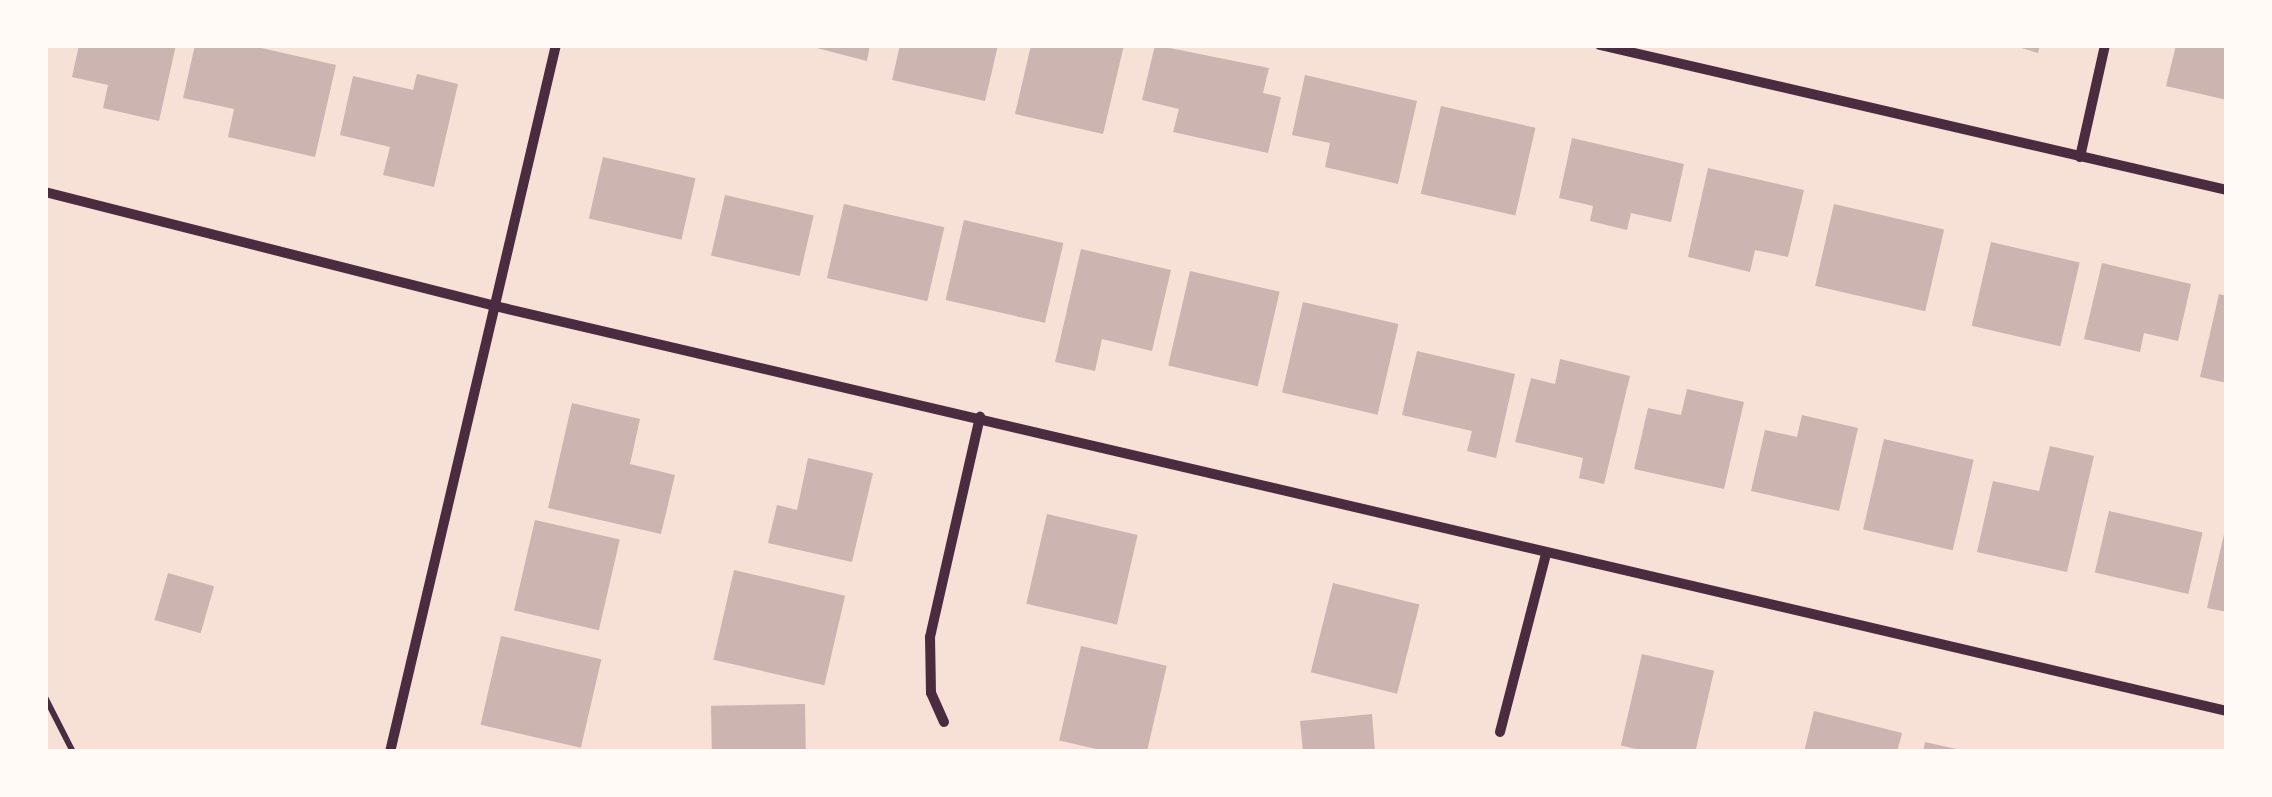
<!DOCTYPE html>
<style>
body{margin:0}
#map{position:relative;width:2272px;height:797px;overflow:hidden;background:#f7e1d7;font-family:Barlow,sans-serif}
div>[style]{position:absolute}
.building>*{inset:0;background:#ccb4b1;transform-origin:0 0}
.path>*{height:6px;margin:-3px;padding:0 3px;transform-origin:3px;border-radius:3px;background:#4a2c40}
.minor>*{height:10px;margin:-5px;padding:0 5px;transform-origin:5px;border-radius:5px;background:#4a2c40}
span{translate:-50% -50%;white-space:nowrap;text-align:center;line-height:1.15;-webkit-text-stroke:9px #fffaf5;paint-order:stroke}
.frame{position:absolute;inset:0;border:48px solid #fffaf5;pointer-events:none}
</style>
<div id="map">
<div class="building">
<i style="clip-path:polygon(79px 45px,176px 45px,159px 121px,103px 108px,108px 85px,72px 77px)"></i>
<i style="clip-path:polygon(195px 45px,249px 45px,336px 65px,315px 157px,228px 137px,234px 109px,183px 98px)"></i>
<i style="clip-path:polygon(805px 45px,870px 45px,867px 61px)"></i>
<i style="clip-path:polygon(900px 45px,998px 45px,985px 101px,892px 80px)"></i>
<i style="clip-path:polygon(1031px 45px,1124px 45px,1103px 134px,1015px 114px)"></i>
<i style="clip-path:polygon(1155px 45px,1269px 68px,1263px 93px,1281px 97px,1268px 153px,1173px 132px,1179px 109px,1142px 100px)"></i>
<i style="clip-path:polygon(2011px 45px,2040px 45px,2038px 53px)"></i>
<i style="clip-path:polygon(2176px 45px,2227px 45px,2227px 100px,2166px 86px)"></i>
<i style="clip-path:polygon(417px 74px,458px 84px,434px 187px,383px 175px,390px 147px,340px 135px,353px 76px,413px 90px)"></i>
<i style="clip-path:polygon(1305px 75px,1417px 101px,1398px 184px,1325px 167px,1330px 143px,1292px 135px)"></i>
<i style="left:1441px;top:106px;width:97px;height:90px;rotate:13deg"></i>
<i style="clip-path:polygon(1572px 138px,1684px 164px,1671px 222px,1631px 213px,1627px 230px,1590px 221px,1593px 206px,1559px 198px)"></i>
<i style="left:603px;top:157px;width:95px;height:63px;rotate:13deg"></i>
<i style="clip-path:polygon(1708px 168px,1804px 190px,1788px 257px,1755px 250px,1750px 272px,1688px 257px)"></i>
<i style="left:725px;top:195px;width:91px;height:62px;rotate:13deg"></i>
<i style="left:844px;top:204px;width:103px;height:76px;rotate:13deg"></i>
<i style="left:1834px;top:204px;width:113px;height:84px;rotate:13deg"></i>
<i style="left:964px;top:220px;width:102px;height:82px;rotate:13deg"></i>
<i style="left:1991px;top:242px;width:91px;height:86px;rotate:13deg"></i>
<i style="clip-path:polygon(1081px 249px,1171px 270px,1152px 351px,1102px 339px,1095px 371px,1055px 362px)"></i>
<i style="clip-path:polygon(2102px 263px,2191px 284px,2178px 341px,2144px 333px,2140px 352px,2084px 339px)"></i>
<i style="left:1190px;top:271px;width:92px;height:97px;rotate:13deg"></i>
<i style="clip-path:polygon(2219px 294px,2227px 296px,2227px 383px,2200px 377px)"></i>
<i style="left:1303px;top:302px;width:98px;height:93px;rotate:13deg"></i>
<i style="clip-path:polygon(1417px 351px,1515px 374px,1496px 458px,1467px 451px,1472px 431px,1402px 415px)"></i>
<i style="clip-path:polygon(1560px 359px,1630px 376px,1604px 484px,1579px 478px,1583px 458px,1515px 442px,1531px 378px,1555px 384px)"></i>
<i style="clip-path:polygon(1687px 389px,1744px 402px,1724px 489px,1634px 469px,1648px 408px,1681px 415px)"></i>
<i style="clip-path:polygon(572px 403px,640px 419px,630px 464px,675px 475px,661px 534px,548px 508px)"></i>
<i style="clip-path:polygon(1802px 415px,1858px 428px,1839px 511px,1751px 491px,1765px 430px,1797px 437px)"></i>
<i style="left:1884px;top:439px;width:92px;height:93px;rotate:13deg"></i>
<i style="clip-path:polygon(2050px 446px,2094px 456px,2067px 572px,1977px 552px,1993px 481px,2039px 491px)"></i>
<i style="clip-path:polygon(808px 458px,873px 473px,852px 562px,768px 543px,777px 505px,797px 510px)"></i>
<i style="left:2109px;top:511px;width:96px;height:63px;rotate:13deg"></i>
<i style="left:1047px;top:514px;width:93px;height:92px;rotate:13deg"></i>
<i style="left:535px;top:520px;width:87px;height:93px;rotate:13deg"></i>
<i style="clip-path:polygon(2225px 530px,2227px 530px,2227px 612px,2207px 608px)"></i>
<i style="left:734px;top:570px;width:114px;height:92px;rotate:13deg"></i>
<i style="left:168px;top:573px;width:48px;height:49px;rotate:16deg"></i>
<i style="left:1333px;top:583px;width:89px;height:92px;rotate:14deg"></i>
<i style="left:501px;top:636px;width:103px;height:91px;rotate:13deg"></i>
<i style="left:1081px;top:646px;width:88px;height:97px;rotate:13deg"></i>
<i style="left:1642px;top:654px;width:74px;height:94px;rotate:13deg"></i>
<i style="left:805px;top:704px;width:48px;height:94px;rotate:89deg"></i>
<i style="clip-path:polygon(1814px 711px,1902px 733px,1897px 752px,1804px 752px)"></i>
<i style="clip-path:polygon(1372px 714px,1375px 752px,1303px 752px,1300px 721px)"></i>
<i style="clip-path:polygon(1925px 742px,1961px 750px,1961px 752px,1923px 752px)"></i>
</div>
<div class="path">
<i style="left:45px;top:697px;width:62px;rotate:63deg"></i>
</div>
<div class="minor">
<i style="left:1600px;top:45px;width:644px;rotate:13.02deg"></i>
<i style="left:2080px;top:157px;width:115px;rotate:-77.4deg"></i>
<i style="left:45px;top:192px;width:464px;rotate:14.2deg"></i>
<i style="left:495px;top:306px;width:1779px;rotate:13.16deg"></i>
<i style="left:944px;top:722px;width:32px;rotate:-114deg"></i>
<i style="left:931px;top:693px;width:56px;rotate:-91deg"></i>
<i style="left:930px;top:637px;width:226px;rotate:-77.2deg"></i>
<i style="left:1500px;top:732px;width:184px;rotate:-75.5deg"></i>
<i style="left:390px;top:752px;width:726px;rotate:-76.79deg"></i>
</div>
<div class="frame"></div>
</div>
